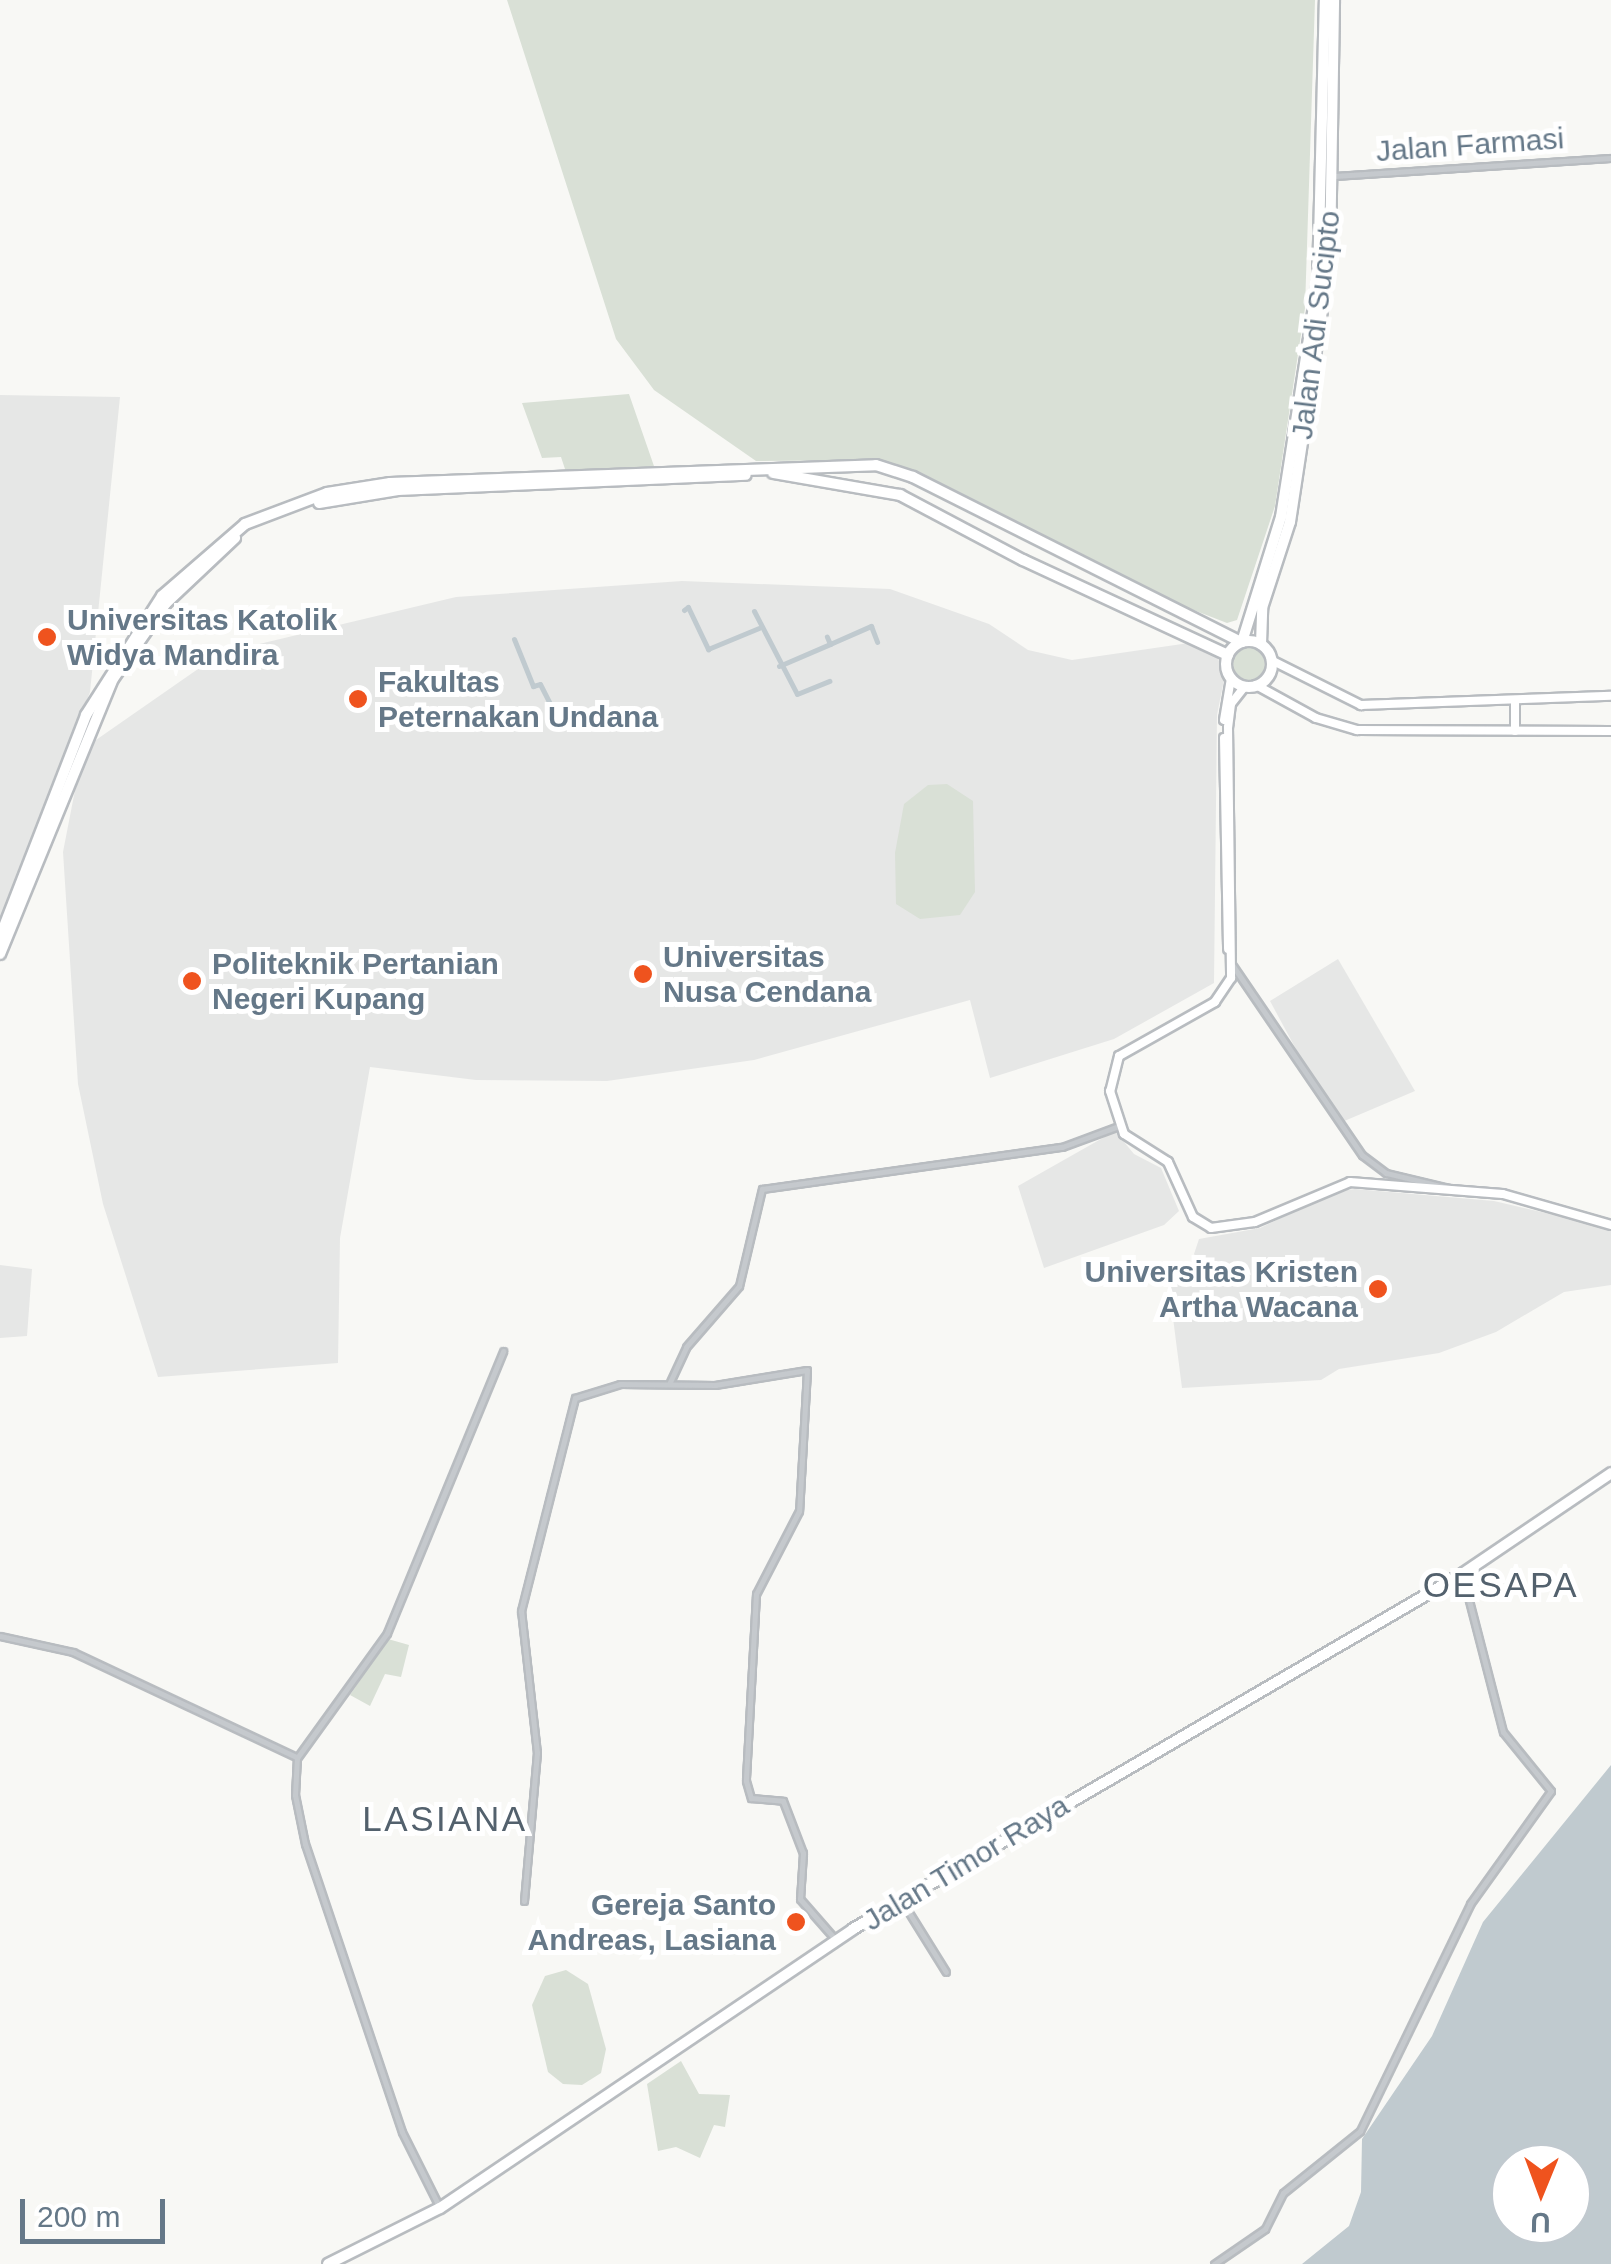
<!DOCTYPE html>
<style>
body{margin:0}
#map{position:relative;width:1611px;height:2264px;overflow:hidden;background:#f8f8f5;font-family:Helvetica,sans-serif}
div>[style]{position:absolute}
.built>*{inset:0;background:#e6e7e6}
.green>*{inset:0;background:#d9e0d6}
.round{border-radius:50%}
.water>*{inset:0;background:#c0cacf}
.canal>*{height:5px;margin:-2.5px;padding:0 2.5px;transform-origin:2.5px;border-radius:2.5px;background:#c0cacf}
.roads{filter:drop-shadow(2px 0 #b8bcc0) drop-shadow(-2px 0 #b8bcc0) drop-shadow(0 2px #b8bcc0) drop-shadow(0 -2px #b8bcc0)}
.minor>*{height:5px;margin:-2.5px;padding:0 2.5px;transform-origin:2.5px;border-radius:2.5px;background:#c5c9cd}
.major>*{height:8px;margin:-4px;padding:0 4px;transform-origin:4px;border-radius:4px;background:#fff}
.highway>*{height:10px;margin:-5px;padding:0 5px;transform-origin:5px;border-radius:5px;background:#fff}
.highway>.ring{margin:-5px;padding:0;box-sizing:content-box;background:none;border:10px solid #fff;border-radius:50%}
.dots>*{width:28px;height:28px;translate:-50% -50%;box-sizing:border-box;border:5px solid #fff;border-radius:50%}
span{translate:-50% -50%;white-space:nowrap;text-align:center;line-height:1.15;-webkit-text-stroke:10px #fff;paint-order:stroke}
.street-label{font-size:30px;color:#657888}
.poi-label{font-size:30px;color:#657888;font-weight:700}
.left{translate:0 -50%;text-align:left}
.right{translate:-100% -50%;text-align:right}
.quarter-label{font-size:35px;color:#53616d;letter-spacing:2.5px}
.north{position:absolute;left:1491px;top:2144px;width:100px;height:100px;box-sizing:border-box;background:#fff;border:2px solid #c1c9cf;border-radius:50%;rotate:181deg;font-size:28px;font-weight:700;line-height:40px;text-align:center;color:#657888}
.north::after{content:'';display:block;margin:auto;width:35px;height:45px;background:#ef531e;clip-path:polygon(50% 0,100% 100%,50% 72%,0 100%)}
.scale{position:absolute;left:20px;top:2199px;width:145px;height:45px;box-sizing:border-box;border:5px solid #657888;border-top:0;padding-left:12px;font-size:30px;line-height:35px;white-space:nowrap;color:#657888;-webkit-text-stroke:8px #fff;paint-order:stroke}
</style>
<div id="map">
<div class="built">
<i style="clip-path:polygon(0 395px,120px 397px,90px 692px,0 928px)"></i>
<i style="clip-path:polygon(682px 581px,890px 589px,989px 624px,1028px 650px,1072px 660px,1189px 643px,1215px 652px,1225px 675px,1217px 715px,1214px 983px,1114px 1039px,990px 1078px,970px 1000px,754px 1060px,607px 1081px,476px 1080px,370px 1067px,340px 1238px,338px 1363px,158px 1377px,103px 1204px,78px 1084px,63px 852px,83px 749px,221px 653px,456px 597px)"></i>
<i style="clip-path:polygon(1338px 959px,1415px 1091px,1342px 1122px,1331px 1114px,1270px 1001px)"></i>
<i style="clip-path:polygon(1115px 1131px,1134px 1154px,1161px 1168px,1179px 1211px,1164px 1225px,1044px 1268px,1018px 1186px)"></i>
<i style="clip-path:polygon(1355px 1189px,1494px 1201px,1611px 1228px,1611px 1285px,1564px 1292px,1496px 1332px,1439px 1353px,1339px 1369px,1321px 1380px,1182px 1388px,1169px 1287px,1176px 1275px,1202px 1266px,1194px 1254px,1199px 1239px,1260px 1228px,1334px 1192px)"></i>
<i style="clip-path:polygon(0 1265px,32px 1269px,27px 1336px,0 1338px)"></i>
</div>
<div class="green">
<i style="clip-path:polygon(507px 0,1315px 0,1305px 308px,1275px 506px,1237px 620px,1227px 623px,1160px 597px,916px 472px,881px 460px,756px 461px,654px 390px,616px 339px)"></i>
<i style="clip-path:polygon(629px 394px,655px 469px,566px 472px,561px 457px,542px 458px,522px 403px)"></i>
<i class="round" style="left:1233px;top:648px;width:32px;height:32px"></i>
<i style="clip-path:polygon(947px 784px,973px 801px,975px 892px,960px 915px,920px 919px,896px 904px,895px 853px,904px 804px,928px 785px)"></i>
<i style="clip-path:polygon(388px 1639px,409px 1645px,401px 1677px,385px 1674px,370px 1706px,350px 1695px)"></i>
<i style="clip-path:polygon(566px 1970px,588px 1984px,606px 2049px,601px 2073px,582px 2085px,563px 2084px,548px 2072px,532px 2005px,545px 1976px)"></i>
<i style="clip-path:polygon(681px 2061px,699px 2094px,730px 2095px,725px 2127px,714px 2125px,700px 2158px,676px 2147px,658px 2151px,647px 2084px)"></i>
</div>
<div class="water">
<i style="clip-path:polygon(evenodd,1611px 1765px,1611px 2264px,1302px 2264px,1349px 2226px,1361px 2192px,1362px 2139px,1432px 2036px,1483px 1922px,1611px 1765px,1511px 2164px,1571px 2164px,1571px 2224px,1511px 2224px,1511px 2164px)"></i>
</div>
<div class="canal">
<i style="left:684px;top:610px;width:5px;rotate:-37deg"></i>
<i style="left:688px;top:607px;width:47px;rotate:64.5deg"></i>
<i style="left:708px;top:649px;width:55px;rotate:-22.4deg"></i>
<i style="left:754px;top:611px;width:93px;rotate:62.6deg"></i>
<i style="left:797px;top:694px;width:35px;rotate:-22deg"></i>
<i style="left:514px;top:639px;width:51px;rotate:68deg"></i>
<i style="left:533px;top:686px;width:7px;rotate:-16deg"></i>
<i style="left:540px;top:684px;width:34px;rotate:63deg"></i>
<i style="left:830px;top:644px;width:45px;rotate:-23.7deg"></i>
<i style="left:871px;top:626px;width:17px;rotate:69deg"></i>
<i style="left:779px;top:666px;width:56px;rotate:-23.3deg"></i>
<i style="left:830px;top:644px;width:8px;rotate:-113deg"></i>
</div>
<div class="roads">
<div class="minor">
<i style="left:1333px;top:176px;width:279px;rotate:-3.7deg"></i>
<i style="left:1233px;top:966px;width:229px;rotate:55.7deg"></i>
<i style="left:1362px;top:1155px;width:30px;rotate:37deg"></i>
<i style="left:1386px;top:1173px;width:65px;rotate:13.4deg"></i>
<i style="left:670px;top:1382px;width:38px;rotate:-65deg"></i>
<i style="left:686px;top:1347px;width:81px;rotate:-49deg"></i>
<i style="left:739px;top:1286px;width:100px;rotate:-76.7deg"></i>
<i style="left:762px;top:1189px;width:303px;rotate:-8deg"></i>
<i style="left:1062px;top:1147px;width:63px;rotate:-20.4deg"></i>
<i style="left:0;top:1636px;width:75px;rotate:12.4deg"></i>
<i style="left:73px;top:1652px;width:246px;rotate:25.2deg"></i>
<i style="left:524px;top:1901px;width:149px;rotate:-85deg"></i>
<i style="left:537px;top:1753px;width:143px;rotate:-96.4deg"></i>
<i style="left:521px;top:1611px;width:220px;rotate:-75.8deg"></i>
<i style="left:575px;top:1398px;width:47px;rotate:-17.3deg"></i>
<i style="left:620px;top:1384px;width:95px;rotate:0.6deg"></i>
<i style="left:715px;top:1385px;width:93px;rotate:-9.3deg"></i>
<i style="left:807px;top:1370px;width:141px;rotate:93.2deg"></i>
<i style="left:799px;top:1511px;width:93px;rotate:117.4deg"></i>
<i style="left:756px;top:1594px;width:187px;rotate:93.1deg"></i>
<i style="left:746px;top:1781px;width:18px;rotate:74deg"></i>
<i style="left:751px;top:1798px;width:32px;rotate:5deg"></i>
<i style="left:783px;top:1801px;width:56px;rotate:69deg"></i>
<i style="left:803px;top:1853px;width:46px;rotate:93.7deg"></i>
<i style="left:800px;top:1899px;width:53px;rotate:48.8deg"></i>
<i style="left:903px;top:1903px;width:81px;rotate:58.1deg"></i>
<i style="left:440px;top:2208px;width:85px;rotate:-116.6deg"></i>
<i style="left:402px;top:2132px;width:304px;rotate:-108.6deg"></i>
<i style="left:305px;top:1844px;width:50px;rotate:-101.5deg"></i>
<i style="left:295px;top:1795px;width:37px;rotate:-87deg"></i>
<i style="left:297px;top:1758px;width:154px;rotate:-54.2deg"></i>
<i style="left:387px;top:1633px;width:305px;rotate:-67.6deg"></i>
<i style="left:1214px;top:2264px;width:62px;rotate:-34.5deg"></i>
<i style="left:1265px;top:2229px;width:40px;rotate:-63.4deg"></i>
<i style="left:1283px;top:2193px;width:99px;rotate:-38.8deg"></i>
<i style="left:1360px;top:2131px;width:252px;rotate:-64.1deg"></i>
<i style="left:1470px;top:1904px;width:139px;rotate:-54.4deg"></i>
<i style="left:1551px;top:1791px;width:76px;rotate:-129.1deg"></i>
<i style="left:1503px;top:1732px;width:160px;rotate:-104.5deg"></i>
</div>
<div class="major">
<i style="left:1271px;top:660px;width:101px;rotate:26.6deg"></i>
<i style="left:1361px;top:705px;width:250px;rotate:-2.1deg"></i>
<i style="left:1256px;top:685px;width:68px;rotate:28.8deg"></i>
<i style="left:1316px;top:718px;width:43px;rotate:16.3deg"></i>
<i style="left:1357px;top:730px;width:254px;rotate:0.2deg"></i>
<i style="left:1245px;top:686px;width:23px;rotate:128deg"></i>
<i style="left:1231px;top:704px;width:23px;rotate:97deg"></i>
<i style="left:1228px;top:727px;width:251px;rotate:89.3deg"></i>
<i style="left:1231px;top:978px;width:29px;rotate:124deg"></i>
<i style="left:1215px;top:1002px;width:110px;rotate:150.6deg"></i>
<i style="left:1119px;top:1056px;width:36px;rotate:104deg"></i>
<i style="left:1110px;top:1091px;width:45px;rotate:72deg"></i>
<i style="left:1124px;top:1134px;width:52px;rotate:32.5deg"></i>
<i style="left:1168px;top:1162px;width:60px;rotate:65.6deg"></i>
<i style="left:1193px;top:1217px;width:21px;rotate:31deg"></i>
<i style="left:1211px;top:1228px;width:44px;rotate:-7.8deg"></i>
<i style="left:1255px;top:1222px;width:103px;rotate:-22.8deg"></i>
<i style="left:1350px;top:1182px;width:153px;rotate:4.5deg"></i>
<i style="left:1503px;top:1194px;width:112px;rotate:16deg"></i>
<i style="left:1224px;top:720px;width:43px;rotate:-80.5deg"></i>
<i style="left:1515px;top:731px;width:31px;rotate:-90deg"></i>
<i style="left:1224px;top:738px;width:211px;rotate:88.9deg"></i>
</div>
<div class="highway">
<i style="left:773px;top:473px;width:129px;rotate:9.8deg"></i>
<i style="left:900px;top:495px;width:139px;rotate:27.9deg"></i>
<i style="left:1023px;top:560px;width:226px;rotate:24.9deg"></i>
<i style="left:319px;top:503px;width:80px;rotate:-9.3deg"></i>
<i style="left:398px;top:490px;width:348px;rotate:-2.5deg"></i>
<i class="ring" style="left:1226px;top:641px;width:36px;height:36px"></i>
<i style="left:1242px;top:642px;width:131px;rotate:-72.7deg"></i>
<i style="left:1281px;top:517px;width:239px;rotate:-81.1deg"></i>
<i style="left:1318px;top:281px;width:281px;rotate:-88.6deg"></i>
<i style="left:1261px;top:644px;width:36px;rotate:-88deg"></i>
<i style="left:1262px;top:608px;width:90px;rotate:-72deg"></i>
<i style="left:1290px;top:522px;width:266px;rotate:-81.4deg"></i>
<i style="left:1330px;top:259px;width:259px;rotate:-89.1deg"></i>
<i style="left:0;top:937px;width:238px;rotate:-68.8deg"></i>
<i style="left:86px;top:715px;width:141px;rotate:-57.4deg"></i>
<i style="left:162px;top:596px;width:110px;rotate:-40.9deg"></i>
<i style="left:245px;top:524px;width:88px;rotate:-20.7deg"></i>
<i style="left:327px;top:493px;width:64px;rotate:-9deg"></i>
<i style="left:390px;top:483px;width:486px;rotate:-2.1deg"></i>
<i style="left:876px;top:465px;width:39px;rotate:18deg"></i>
<i style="left:913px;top:477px;width:367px;rotate:26.7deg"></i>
<i style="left:0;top:954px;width:297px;rotate:-67.7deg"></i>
<i style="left:113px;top:679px;width:93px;rotate:-55.1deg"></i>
<i style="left:166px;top:603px;width:95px;rotate:-43.3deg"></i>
<i style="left:328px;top:2264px;width:125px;rotate:-26.6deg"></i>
<i style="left:440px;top:2208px;width:498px;rotate:-34deg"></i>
<i style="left:853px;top:1929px;width:705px;rotate:-30.24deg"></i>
<i style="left:1462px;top:1574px;width:180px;rotate:-34.1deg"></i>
</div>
</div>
<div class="dots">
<i style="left:47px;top:637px;background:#ef531e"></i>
<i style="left:358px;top:699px;background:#ef531e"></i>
<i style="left:643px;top:974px;background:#ef531e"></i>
<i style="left:192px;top:981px;background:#ef531e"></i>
<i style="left:1378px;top:1289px;background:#ef531e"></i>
<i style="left:796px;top:1922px;background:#ef531e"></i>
</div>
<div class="street-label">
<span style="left:1470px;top:145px;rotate:-4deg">Jalan Farmasi</span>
<span style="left:1316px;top:325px;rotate:-83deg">Jalan Adi Sucipto</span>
<span style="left:966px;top:1863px;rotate:-31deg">Jalan Timor Raya</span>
</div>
<div class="poi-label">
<span class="left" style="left:67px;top:637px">Universitas Katolik<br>Widya Mandira</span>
<span class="left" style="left:378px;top:699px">Fakultas<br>Peternakan Undana</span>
<span class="left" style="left:663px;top:974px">Universitas<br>Nusa Cendana</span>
<span class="left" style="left:212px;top:981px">Politeknik Pertanian<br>Negeri Kupang</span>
<span class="right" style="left:1358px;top:1289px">Universitas Kristen<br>Artha Wacana</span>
<span class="right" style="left:776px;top:1922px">Gereja Santo<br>Andreas, Lasiana</span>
</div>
<div class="quarter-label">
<span style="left:1501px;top:1585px">OESAPA</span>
<span style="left:445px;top:1819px">LASIANA</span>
</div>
<div class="north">U</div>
<div class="scale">200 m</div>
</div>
